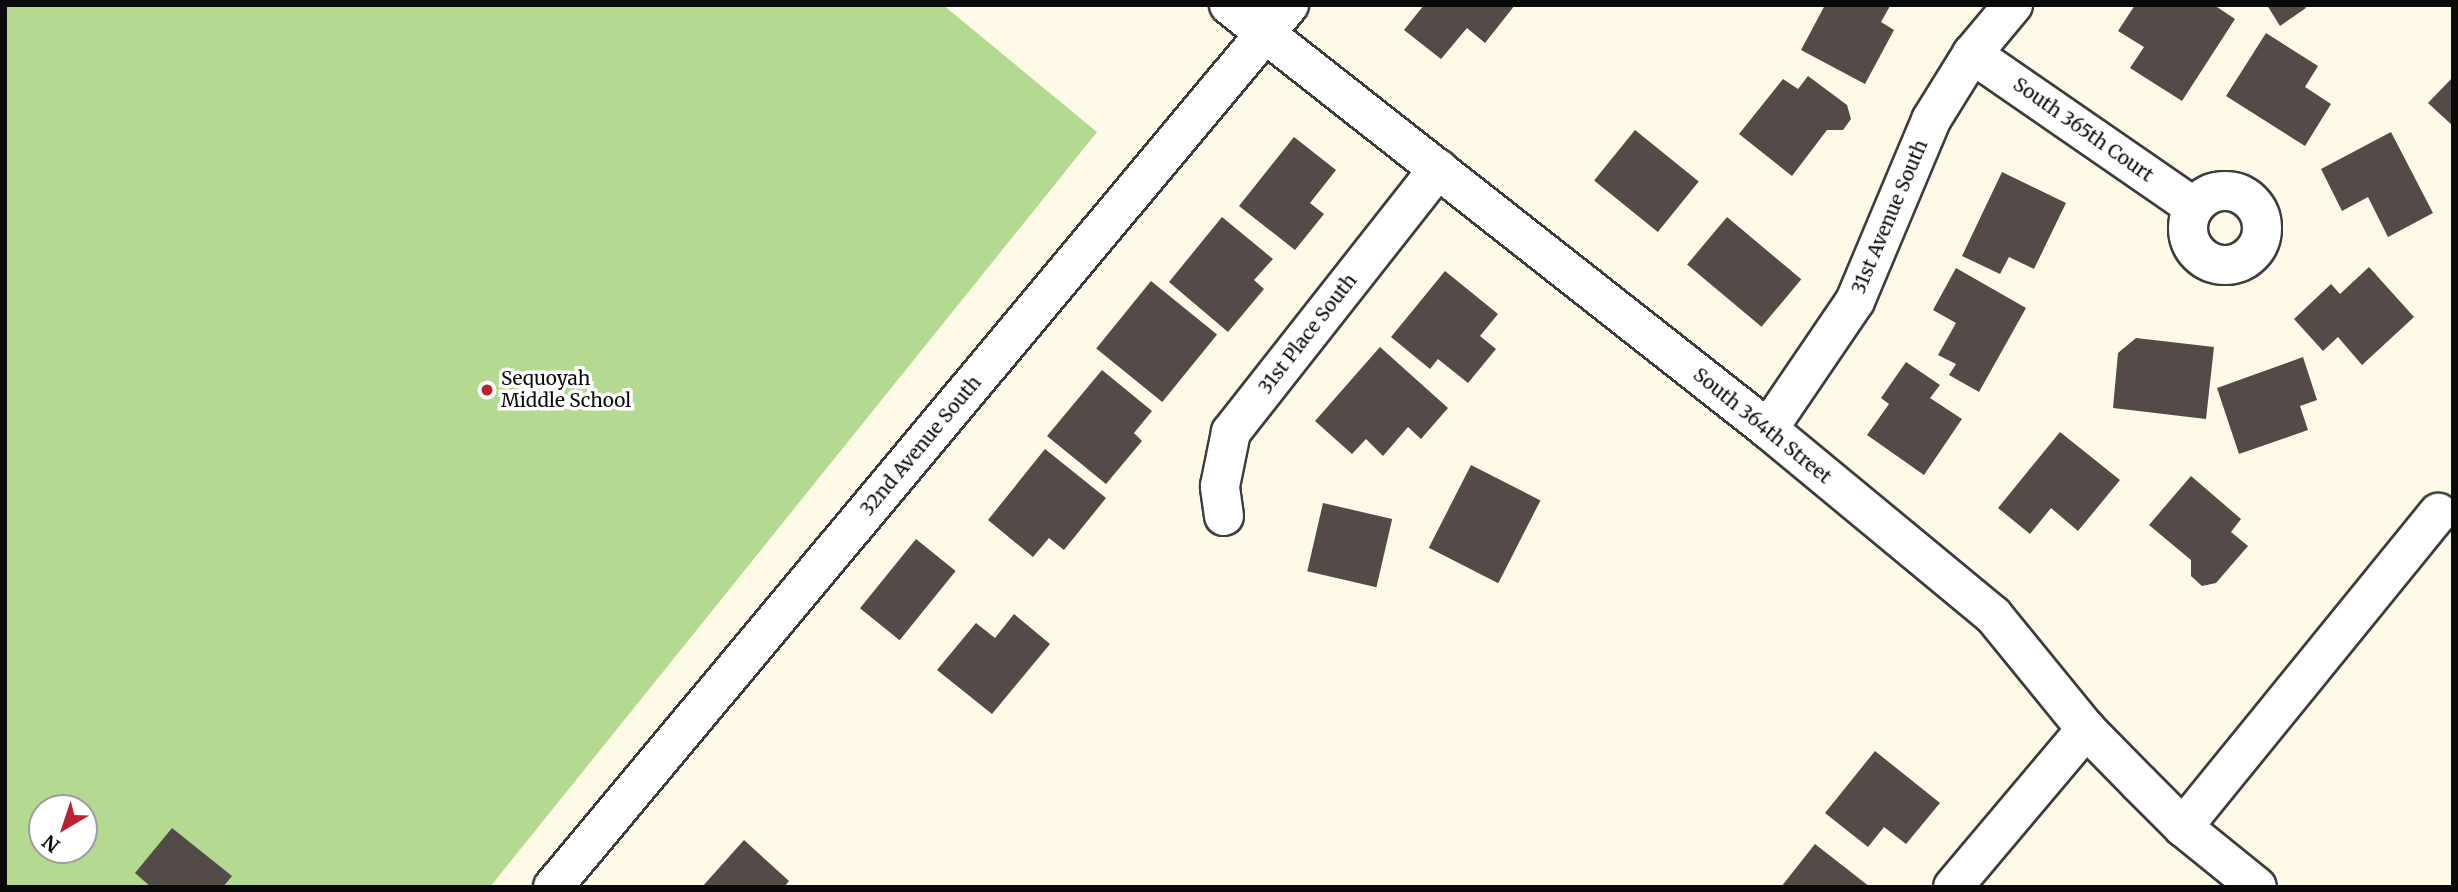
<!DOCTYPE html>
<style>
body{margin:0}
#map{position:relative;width:2458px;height:892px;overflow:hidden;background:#fff9e7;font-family:Merriweather,serif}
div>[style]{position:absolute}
.forest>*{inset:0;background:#b4d991}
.building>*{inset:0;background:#534b47;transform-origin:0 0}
.roads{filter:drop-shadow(2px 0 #3d3d3d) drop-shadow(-2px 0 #3d3d3d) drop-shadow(0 2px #3d3d3d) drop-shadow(0 -2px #3d3d3d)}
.minor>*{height:38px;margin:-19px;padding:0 19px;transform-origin:19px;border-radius:19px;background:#fff}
.minor>.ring{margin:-19px;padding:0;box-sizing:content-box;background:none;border:38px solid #fff;border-radius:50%}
.dots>*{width:19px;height:19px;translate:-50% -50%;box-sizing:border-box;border:4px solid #fff;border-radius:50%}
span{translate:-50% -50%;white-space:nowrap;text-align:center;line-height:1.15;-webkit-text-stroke:7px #fff;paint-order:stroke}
.street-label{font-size:19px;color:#0a0a0a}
.poi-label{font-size:19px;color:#0a0a0a}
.left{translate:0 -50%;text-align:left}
.frame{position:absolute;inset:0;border:7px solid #0a0a0a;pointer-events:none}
.north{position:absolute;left:28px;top:794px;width:70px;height:70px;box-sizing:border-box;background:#fff;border:2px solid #9d9d9d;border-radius:50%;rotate:219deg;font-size:19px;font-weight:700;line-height:28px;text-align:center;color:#0a0a0a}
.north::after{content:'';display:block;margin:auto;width:24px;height:32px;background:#b92330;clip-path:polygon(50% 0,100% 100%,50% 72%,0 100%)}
</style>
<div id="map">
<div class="forest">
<i style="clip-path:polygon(evenodd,5px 5px,943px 5px,1097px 132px,490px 887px,5px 887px,5px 5px,42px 808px,84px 808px,84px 850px,42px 850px,42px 808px)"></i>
</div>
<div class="building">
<i style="clip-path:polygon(1424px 5px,1515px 5px,1485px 43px,1467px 28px,1441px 59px,1404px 30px)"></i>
<i style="clip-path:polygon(1825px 5px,1890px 6px,1881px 22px,1894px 30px,1865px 84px,1801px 50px)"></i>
<i style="clip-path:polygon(2135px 5px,2214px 5px,2235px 19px,2182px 101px,2130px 68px,2144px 47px,2118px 31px)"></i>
<i style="clip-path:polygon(2267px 5px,2304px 5px,2306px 8px,2280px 26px)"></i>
<i style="clip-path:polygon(2266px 33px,2318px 66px,2305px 87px,2331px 104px,2305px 146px,2226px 96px)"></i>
<i style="clip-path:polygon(1808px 76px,1847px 105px,1851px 119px,1843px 130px,1827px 130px,1792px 176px,1739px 134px,1783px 79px,1798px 89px)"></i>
<i style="clip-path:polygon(2453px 77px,2453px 126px,2428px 103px)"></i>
<i style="left:1635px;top:130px;width:82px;height:65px;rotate:39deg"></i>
<i style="clip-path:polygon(2391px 132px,2433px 213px,2388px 237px,2368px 197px,2342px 211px,2321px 169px)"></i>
<i style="clip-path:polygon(1294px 137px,1336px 170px,1310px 203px,1324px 214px,1295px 250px,1239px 206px)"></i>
<i style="clip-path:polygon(2002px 172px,2066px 203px,2034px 269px,2009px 257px,2000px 274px,1962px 256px)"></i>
<i style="clip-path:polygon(1222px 217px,1273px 259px,1254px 280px,1264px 289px,1228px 332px,1169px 282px)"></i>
<i style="left:1727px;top:217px;width:97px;height:62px;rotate:40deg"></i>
<i style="clip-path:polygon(2369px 267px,2414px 317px,2362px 365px,2338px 337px,2323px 351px,2294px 319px,2331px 284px,2340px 294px)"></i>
<i style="clip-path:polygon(1956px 268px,2026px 308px,1979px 392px,1949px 375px,1956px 364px,1938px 355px,1956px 323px,1933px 310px)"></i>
<i style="clip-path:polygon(1445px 271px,1498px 314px,1480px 336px,1496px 349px,1468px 383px,1438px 359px,1430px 369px,1391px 337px)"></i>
<i style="left:1151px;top:281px;width:85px;height:87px;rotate:39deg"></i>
<i style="clip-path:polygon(2136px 338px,2214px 347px,2206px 419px,2113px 408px,2118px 353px)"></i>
<i style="clip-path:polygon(1380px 347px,1448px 408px,1421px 439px,1408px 427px,1383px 456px,1366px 439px,1352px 454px,1315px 421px)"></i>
<i style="clip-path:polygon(2303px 357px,2317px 400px,2300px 406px,2308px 430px,2239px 454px,2217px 388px)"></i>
<i style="clip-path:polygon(1906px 362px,1940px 385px,1930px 398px,1962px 419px,1924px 475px,1867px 435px,1889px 404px,1881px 398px)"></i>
<i style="clip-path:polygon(1102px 370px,1152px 411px,1134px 433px,1142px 441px,1106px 484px,1047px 436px)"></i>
<i style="clip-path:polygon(2060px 432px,2120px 480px,2078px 531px,2051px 508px,2030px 534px,1998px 508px)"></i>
<i style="clip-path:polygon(1045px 449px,1106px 498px,1064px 550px,1049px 538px,1033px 557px,988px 520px)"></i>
<i style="left:1471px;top:465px;width:78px;height:93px;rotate:27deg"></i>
<i style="clip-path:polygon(2191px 476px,2241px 519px,2231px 532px,2248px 546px,2216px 583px,2202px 586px,2191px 576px,2191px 560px,2149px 525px)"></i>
<i style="left:1323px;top:503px;width:71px;height:70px;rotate:13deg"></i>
<i style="left:916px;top:539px;width:51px;height:89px;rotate:39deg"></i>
<i style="clip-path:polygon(1014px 614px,1050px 644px,992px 714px,937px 670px,976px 623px,995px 638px)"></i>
<i style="clip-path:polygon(1875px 751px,1940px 803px,1906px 844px,1884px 827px,1868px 847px,1825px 813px)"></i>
<i style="clip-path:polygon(172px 828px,232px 876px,223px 887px,151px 887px,135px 873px)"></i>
<i style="clip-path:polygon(744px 840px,789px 881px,784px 887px,702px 887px)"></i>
<i style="clip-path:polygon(1815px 844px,1870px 887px,1781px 887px)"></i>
</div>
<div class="roads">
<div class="minor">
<i style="left:1229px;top:5px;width:686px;rotate:38.19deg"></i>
<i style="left:1768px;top:429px;width:292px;rotate:39.6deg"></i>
<i style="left:1993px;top:615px;width:147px;rotate:50.8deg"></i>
<i style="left:2086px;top:729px;width:76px;rotate:45.5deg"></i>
<i style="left:2139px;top:783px;width:62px;rotate:45deg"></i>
<i style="left:2183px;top:827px;width:95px;rotate:39deg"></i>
<i style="left:1972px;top:54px;width:270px;rotate:34.6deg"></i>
<i class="ring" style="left:2188px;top:191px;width:36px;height:36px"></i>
<i style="left:1768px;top:429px;width:155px;rotate:-55.8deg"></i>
<i style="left:1855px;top:301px;width:196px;rotate:-67.2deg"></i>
<i style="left:1931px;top:120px;width:78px;rotate:-58.2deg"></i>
<i style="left:1972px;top:54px;width:64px;rotate:-50.1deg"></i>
<i style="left:1224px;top:516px;width:30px;rotate:-98deg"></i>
<i style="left:1220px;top:486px;width:55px;rotate:-78.5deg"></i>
<i style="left:1231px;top:432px;width:335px;rotate:-51.8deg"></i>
<i style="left:2183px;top:827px;width:405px;rotate:-50.9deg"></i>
<i style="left:553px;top:887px;width:1149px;rotate:-50.16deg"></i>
<i style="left:1953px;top:887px;width:207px;rotate:-49.9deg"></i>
</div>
</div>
<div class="dots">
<i style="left:487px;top:390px;background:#b92330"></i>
</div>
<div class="street-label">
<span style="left:2083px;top:130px;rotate:35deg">South 365th Court</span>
<span style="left:1890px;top:217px;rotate:-67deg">31st Avenue South</span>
<span style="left:1308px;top:334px;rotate:-52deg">31st Place South</span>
<span style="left:1762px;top:426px;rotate:39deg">South 364th Street</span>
<span style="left:921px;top:446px;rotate:-50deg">32nd Avenue South</span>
</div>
<div class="poi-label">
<span class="left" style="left:501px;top:390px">Sequoyah<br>Middle School</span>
</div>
<div class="frame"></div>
<div class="north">N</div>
</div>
